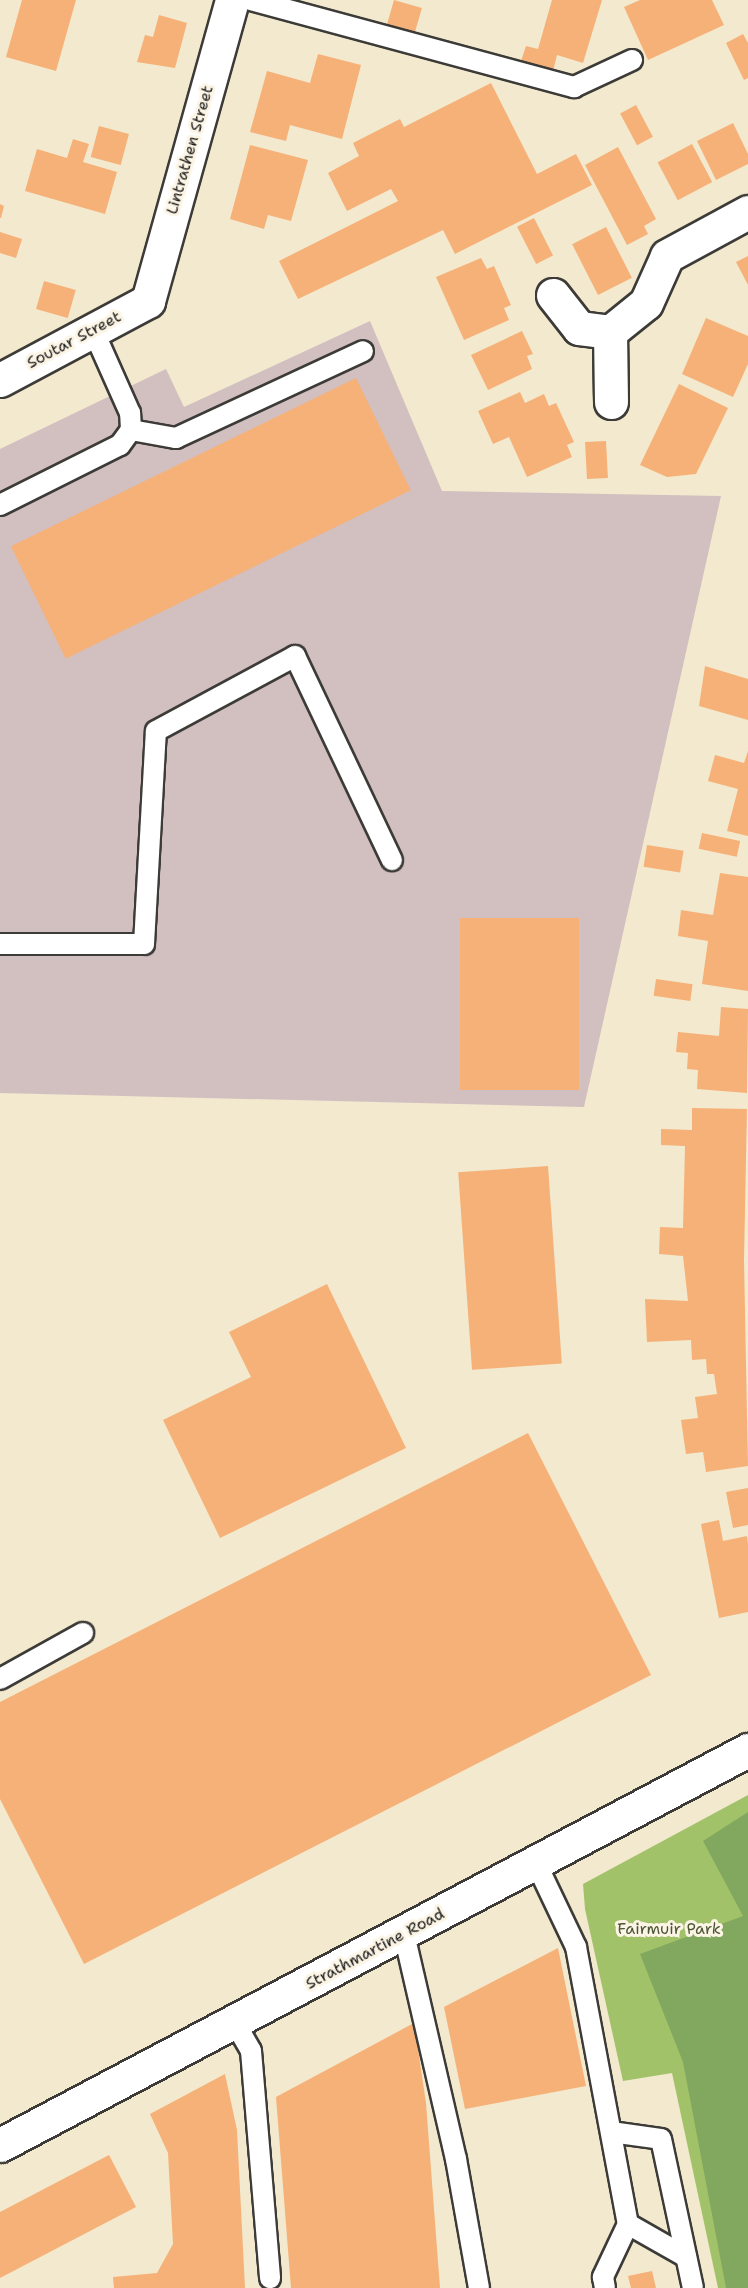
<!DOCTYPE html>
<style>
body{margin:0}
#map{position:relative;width:748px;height:2288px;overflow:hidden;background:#f2e9ce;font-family:"Shantell Sans",sans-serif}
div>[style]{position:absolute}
.industrial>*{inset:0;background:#d2bfc0}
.green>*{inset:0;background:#a2c26a}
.forest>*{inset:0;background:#81a85e}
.building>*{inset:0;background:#f6b178;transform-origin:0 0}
.roads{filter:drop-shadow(2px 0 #3c3b37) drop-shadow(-2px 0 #3c3b37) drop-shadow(0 2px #3c3b37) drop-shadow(0 -2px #3c3b37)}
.lane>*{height:20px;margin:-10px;padding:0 10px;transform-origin:10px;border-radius:10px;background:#fff}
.street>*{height:33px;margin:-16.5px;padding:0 16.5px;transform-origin:16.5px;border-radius:16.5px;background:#fff}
.secondary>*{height:33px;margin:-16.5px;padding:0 16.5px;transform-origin:16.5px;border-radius:16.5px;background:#fff}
span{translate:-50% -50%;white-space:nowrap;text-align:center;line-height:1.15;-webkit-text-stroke:6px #fcf5e5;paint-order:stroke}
.street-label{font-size:16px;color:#1c1c1c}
.park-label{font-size:16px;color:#4b5637}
</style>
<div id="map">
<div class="industrial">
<i style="clip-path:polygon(370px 321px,442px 491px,721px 496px,584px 1107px,0 1093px,0 449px,166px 369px,184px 407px)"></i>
</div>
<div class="green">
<i style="clip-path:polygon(748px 1795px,748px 2288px,718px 2288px,672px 2073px,623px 2081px,585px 1909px,583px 1884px)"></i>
</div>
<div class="forest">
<i style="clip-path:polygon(748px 1812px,748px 2288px,726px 2288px,683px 2062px,640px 1954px,743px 1916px,703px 1841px)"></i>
</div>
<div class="building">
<i style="clip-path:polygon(22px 0,76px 0,56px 71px,6px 57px)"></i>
<i style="left:394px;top:0;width:29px;height:27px;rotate:16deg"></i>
<i style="clip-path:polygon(552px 0,602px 0,583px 63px,557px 55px,553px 71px,521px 61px,526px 46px,538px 49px)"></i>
<i style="clip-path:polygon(640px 0,712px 0,724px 25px,648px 60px,624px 7px)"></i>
<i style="clip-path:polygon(159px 15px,187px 23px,175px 68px,137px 62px,145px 35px,153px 37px)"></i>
<i style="clip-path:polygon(743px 34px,748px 43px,748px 78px,744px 80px,726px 43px)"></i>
<i style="clip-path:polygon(318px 54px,361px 65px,342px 139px,290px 125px,286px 141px,250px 132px,267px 71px,310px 83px)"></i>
<i style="clip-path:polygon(491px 83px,537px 174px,576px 154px,592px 185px,455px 254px,443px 230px,298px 299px,279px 261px,398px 201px,391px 189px,347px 211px,328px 173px,359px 156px,353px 143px,400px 119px,404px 127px)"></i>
<i style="left:636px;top:105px;width:36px;height:18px;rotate:62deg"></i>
<i style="clip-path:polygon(733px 123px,748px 154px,748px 164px,716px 180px,697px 141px)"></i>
<i style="left:99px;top:126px;width:31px;height:32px;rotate:15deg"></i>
<i style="clip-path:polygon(73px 139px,89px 144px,83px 162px,117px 172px,105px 214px,25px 191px,37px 149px,67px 158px)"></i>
<i style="left:692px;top:144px;width:43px;height:39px;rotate:62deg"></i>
<i style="clip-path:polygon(250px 145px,308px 160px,291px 221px,268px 215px,264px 229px,230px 219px)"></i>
<i style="clip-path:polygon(618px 147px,656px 219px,644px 226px,648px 234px,627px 245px,585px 165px)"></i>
<i style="clip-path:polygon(0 204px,4px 206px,1px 218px,0 218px)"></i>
<i style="left:534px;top:218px;width:42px;height:19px;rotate:63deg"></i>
<i style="left:606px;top:227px;width:57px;height:38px;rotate:63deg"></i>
<i style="clip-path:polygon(0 232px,22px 239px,16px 258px,0 253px)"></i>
<i style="clip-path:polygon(748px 256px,748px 285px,736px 262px)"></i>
<i style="clip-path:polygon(481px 258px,487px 269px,494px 266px,511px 305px,504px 308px,509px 320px,464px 340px,436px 277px)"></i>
<i style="left:44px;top:281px;width:33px;height:29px;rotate:16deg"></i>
<i style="clip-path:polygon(706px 318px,748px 336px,748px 364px,733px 397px,682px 374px)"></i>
<i style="clip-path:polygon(522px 331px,533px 354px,527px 356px,532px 369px,488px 390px,471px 355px)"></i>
<i style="left:356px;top:378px;width:125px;height:384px;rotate:64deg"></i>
<i style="clip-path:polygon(679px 384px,728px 408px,696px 474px,667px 477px,640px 465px)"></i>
<i style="clip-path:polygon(520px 392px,525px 403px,544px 394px,549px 406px,556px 403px,574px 442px,567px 445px,572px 457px,527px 477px,509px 437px,493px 444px,478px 411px)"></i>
<i style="left:606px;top:441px;width:37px;height:21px;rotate:87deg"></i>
<i style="clip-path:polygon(705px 666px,748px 679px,748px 720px,699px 706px)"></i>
<i style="clip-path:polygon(748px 751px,748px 836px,727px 831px,738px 789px,708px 781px,715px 755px,744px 763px)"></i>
<i style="left:702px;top:833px;width:39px;height:16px;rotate:12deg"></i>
<i style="left:647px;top:845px;width:37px;height:22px;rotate:9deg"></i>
<i style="clip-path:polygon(720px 873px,748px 877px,748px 991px,702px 984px,708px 941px,678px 936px,681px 910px,713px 915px)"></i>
<i style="left:579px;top:918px;width:172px;height:119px;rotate:90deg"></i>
<i style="left:656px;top:979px;width:37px;height:17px;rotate:8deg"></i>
<i style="clip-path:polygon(721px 1007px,748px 1009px,747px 1093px,697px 1089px,698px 1070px,687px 1069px,688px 1053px,676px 1052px,678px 1032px,719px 1036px)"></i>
<i style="clip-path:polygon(692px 1108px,747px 1109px,744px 1260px,748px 1466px,706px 1472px,703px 1452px,686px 1454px,681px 1420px,698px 1418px,695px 1397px,717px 1394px,714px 1374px,707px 1374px,706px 1359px,692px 1360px,691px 1340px,647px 1342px,645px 1299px,688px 1301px,683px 1256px,659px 1254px,660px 1227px,683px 1228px,685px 1146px,661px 1145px,661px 1129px,692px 1130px)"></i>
<i style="left:548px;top:1166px;width:198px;height:90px;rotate:86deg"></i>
<i style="clip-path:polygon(327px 1284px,406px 1448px,220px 1538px,163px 1420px,251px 1377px,229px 1332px)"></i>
<i style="clip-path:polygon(528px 1433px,651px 1675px,84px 1964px,0 1799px,0 1702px)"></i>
<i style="clip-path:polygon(748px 1488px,748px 1525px,733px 1528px,726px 1492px)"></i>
<i style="clip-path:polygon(719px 1520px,723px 1541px,747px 1536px,748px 1544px,748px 1612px,719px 1618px,701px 1524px)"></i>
<i style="clip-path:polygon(558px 1948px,586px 2086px,465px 2109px,444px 2007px)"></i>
<i style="clip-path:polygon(414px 2023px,426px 2103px,440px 2288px,291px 2288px,276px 2097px)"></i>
<i style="clip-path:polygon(225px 2074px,237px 2130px,245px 2288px,114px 2288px,113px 2277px,157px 2273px,173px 2244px,168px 2153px,150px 2114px)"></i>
<i style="clip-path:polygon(109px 2155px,136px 2207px,0 2278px,0 2212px)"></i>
<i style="clip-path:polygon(652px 2271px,656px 2288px,631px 2288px,628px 2276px)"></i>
</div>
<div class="roads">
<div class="lane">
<i style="left:251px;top:0;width:335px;rotate:15.1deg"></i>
<i style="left:574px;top:87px;width:64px;rotate:-25deg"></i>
<i style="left:131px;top:430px;width:46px;rotate:10.1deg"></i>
<i style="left:176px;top:438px;width:206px;rotate:-24.9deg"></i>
<i style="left:0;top:505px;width:134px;rotate:-26.6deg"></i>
<i style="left:120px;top:445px;width:19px;rotate:-54deg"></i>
<i style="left:131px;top:430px;width:17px;rotate:-93deg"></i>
<i style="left:130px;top:413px;width:91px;rotate:-114deg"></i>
<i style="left:0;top:944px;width:144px"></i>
<i style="left:144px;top:944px;width:213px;rotate:-86.8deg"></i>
<i style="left:156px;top:731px;width:158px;rotate:-28.3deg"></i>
<i style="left:295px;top:656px;width:226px;rotate:64.6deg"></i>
<i style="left:0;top:1679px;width:95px;rotate:-29deg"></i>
<i style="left:536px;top:1863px;width:93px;rotate:64.5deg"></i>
<i style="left:576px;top:1947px;width:282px;rotate:79.4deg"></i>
<i style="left:628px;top:2224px;width:59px;rotate:115.3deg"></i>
<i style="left:603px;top:2277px;width:11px;rotate:80deg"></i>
<i style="left:404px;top:1934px;width:231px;rotate:77deg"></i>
<i style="left:456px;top:2159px;width:131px;rotate:79.9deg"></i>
<i style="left:235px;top:2023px;width:32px;rotate:60deg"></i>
<i style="left:251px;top:2051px;width:228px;rotate:85.2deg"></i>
<i style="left:611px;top:2132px;width:50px;rotate:8deg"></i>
<i style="left:661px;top:2139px;width:152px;rotate:77.9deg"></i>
<i style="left:628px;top:2224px;width:67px;rotate:29.6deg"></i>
</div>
<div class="street">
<i style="left:553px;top:295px;width:42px;rotate:51.8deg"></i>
<i style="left:579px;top:328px;width:31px;rotate:7deg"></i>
<i style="left:0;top:380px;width:168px;rotate:-28.1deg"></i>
<i style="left:148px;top:301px;width:313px;rotate:-74.4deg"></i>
<i style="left:611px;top:402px;width:70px;rotate:-90.8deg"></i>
<i style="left:610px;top:332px;width:46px;rotate:-38.9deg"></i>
<i style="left:646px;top:303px;width:51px;rotate:-65.9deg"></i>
<i style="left:667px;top:256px;width:92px;rotate:-28.5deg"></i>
</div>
<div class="secondary">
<i style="left:0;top:2145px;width:846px;rotate:-27.84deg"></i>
</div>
</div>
<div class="street-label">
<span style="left:190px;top:150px;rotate:-74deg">Lintrathen Street</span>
<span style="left:74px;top:340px;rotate:-28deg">Soutar Street</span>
<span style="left:375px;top:1949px;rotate:-28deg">Strathmartine Road</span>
</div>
<div class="park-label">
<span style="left:669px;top:1929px">Fairmuir Park</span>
</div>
</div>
